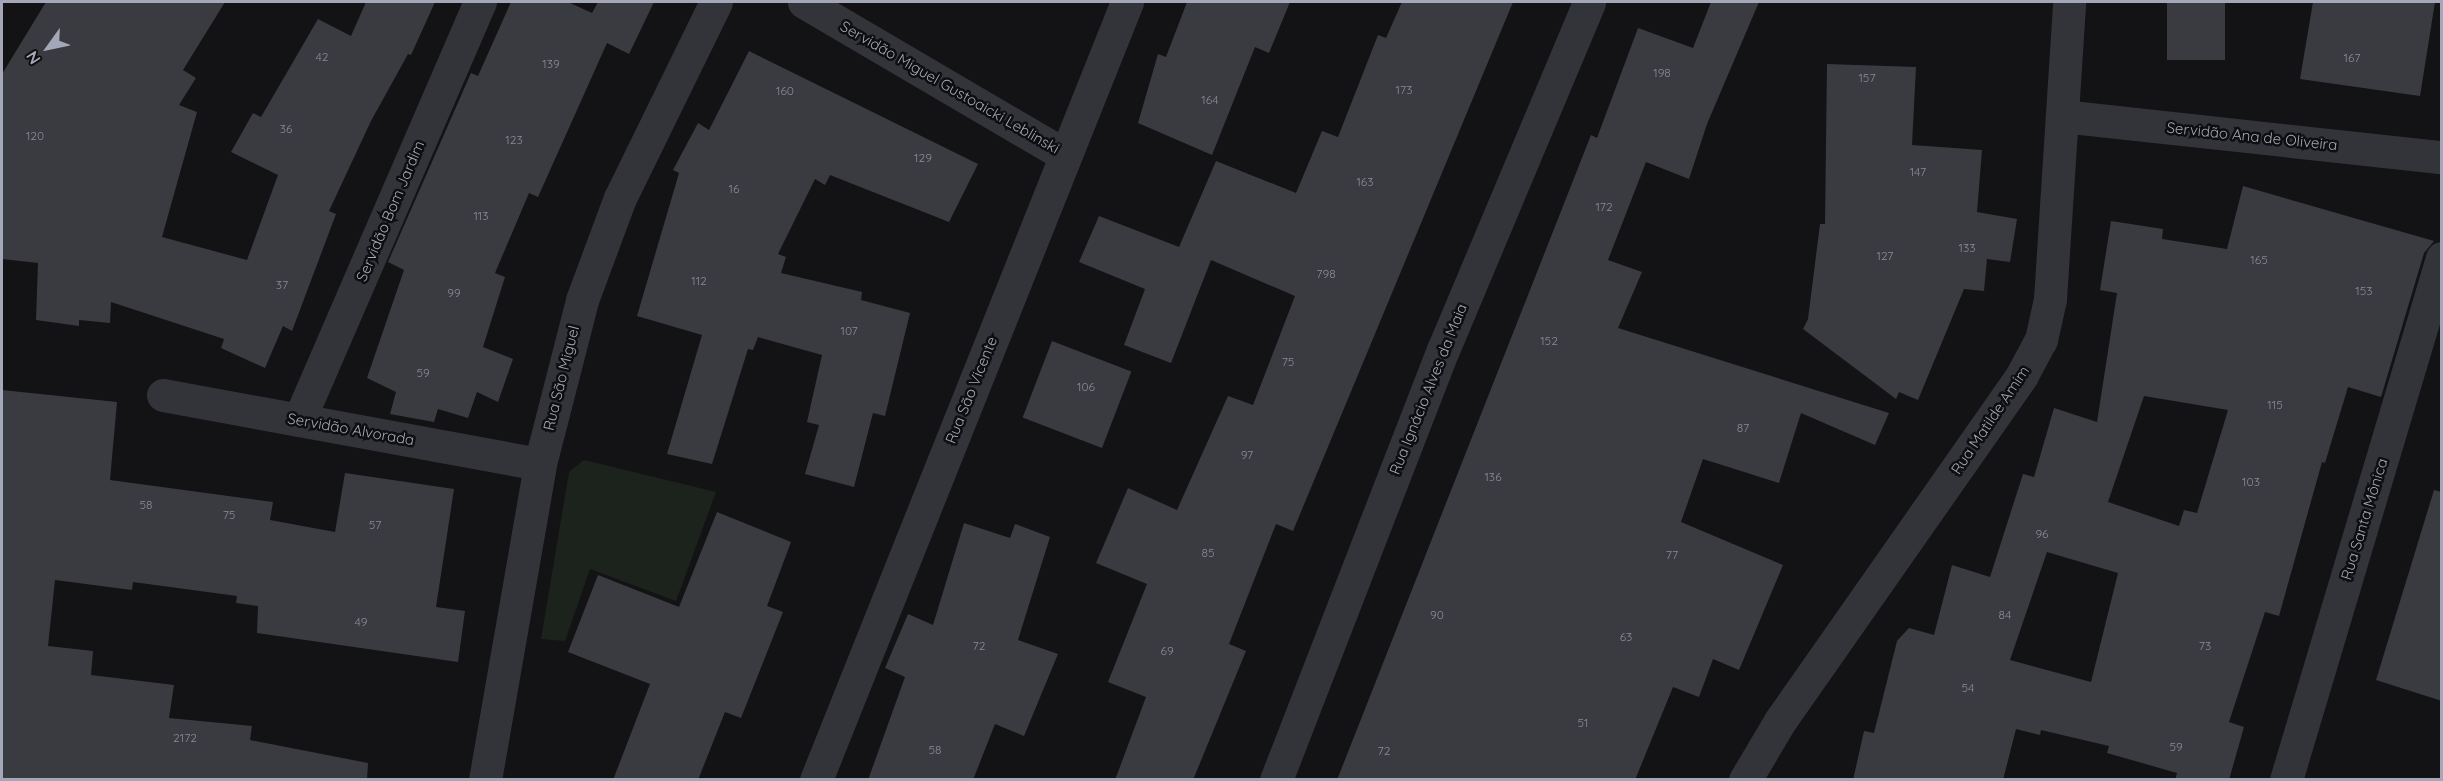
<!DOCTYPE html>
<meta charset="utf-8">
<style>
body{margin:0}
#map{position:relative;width:2443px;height:781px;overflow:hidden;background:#131315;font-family:Quicksand,sans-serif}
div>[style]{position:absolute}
.green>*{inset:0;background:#1b231c}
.building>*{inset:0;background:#3a3b40;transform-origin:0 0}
.minor>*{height:33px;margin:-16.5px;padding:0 16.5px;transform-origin:16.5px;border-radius:16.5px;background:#33343a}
span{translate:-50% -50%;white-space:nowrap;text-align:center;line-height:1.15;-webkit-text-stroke:5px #0e0e10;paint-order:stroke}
.number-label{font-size:12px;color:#898c99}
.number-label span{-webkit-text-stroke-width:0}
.street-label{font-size:15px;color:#a3a7b7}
.frame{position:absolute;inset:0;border:3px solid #a3a7b7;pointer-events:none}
.north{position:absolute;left:18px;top:18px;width:60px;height:60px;-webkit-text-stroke:4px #0e0e10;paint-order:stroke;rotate:237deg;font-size:16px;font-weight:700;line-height:24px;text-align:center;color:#a3a7b7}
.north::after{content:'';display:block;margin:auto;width:21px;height:27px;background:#a3a7b7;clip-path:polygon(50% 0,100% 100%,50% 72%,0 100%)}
</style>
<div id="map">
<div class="green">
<i style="clip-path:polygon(584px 460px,716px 492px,676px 601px,590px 569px,565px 641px,541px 639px,569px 472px)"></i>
</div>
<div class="building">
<i style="clip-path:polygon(46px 2px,225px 2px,183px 70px,196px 78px,179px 105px,197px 112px,162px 237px,247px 260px,278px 175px,231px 152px,253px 113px,261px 117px,318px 19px,351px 36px,366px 2px,435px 2px,411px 55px,408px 54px,371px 121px,329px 211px,336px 214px,292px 331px,283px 326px,265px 368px,221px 348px,224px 339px,111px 302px,110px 323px,79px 320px,79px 326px,36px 320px,38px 263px,2px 259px,2px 74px)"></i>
<i style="clip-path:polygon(511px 2px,568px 2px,592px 13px,598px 2px,654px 2px,629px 54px,607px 43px,538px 197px,529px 193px,495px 273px,505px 277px,483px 347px,513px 359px,498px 402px,477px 392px,468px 418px,438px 409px,434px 422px,390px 414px,396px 392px,367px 378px,404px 270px,388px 262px,471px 73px,478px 76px)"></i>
<i style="clip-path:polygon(1187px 2px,1290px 2px,1269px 53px,1255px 47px,1212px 155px,1138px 123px,1158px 54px,1166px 57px)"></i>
<i style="clip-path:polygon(1402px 2px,1513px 2px,1293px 531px,1276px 524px,1229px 644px,1246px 651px,1193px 780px,1115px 780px,1146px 697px,1108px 682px,1147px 584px,1096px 563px,1128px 488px,1177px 510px,1228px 396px,1253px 405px,1295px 296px,1211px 260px,1171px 363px,1124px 345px,1145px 289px,1079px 262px,1099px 216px,1179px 247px,1216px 161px,1296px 193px,1322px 131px,1338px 137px,1378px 35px,1386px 38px)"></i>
<i style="clip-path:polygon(1711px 2px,1759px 2px,1707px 124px,1689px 179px,1646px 162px,1608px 260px,1642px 272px,1618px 328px,1889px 413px,1875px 445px,1801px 413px,1779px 483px,1703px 459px,1681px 522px,1783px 565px,1739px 670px,1713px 659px,1699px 697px,1673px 687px,1635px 780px,1337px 780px,1591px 135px,1597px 138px,1638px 28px,1693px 48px)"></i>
<i style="left:2167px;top:2px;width:58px;height:58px"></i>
<i style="clip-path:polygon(2313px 2px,2435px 2px,2420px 96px,2300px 79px)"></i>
<i style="clip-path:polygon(749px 51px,978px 164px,949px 222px,830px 175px,825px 185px,815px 179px,778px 254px,786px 257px,781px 273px,862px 292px,861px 300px,910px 313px,885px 416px,873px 413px,854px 487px,805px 474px,819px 425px,807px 422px,822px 355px,758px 337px,753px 350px,748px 349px,712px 464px,667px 454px,702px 335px,637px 316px,679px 173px,673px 170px,698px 123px,709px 130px)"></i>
<i style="clip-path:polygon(1827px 64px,1916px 67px,1912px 145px,1982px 150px,1977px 212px,2017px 219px,2010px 262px,1987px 259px,1984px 291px,1964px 289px,1918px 400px,1899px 392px,1896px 399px,1803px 329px,1808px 319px,1820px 224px,1825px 224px)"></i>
<i style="clip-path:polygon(evenodd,2243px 186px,2434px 241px,2424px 253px,2381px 397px,2348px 387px,2325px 463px,2322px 462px,2279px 616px,2265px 612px,2229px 722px,2244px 727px,2229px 780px,2175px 780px,2177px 773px,2107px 753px,2109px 746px,2041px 730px,2040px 735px,2016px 729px,2003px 780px,1853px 780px,1864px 731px,1874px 733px,1897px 641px,1909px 628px,1934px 635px,1952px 565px,1990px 577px,2023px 474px,2034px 477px,2054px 408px,2097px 422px,2117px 293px,2100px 290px,2111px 221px,2163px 229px,2162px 239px,2227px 249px,2243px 186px,2144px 396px,2228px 410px,2197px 513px,2184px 510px,2179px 526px,2108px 502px,2144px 396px,2243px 186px,2047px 552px,2118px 573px,2091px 682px,2010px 660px,2047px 552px)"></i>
<i style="left:1052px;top:341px;width:85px;height:82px;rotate:21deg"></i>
<i style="clip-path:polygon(2px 390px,117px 402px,110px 480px,273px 502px,270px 520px,335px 532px,345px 473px,454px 489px,436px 607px,465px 611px,458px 662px,257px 633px,258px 606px,236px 603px,237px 596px,133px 582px,132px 590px,55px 580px,48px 646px,93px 651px,91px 675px,174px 685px,169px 718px,252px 726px,250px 740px,368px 763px,367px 780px,2px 780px)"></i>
<i style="clip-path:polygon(2434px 490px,2442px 492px,2442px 701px,2376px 680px)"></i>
<i style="clip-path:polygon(717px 512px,791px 542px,767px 606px,783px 612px,741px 718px,725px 712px,698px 780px,613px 780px,650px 684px,568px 652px,598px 575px,679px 607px)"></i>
<i style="clip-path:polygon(964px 523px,1010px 538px,1015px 524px,1050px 537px,1018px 640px,1058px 654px,1024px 736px,995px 724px,973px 780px,868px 780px,905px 677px,885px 668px,908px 614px,933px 625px)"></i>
</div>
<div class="minor">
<i style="left:804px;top:2px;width:303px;rotate:30.4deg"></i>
<i style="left:2062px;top:116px;width:382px;rotate:6.2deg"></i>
<i style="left:163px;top:395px;width:383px;rotate:10.4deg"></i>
<i style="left:299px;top:420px;width:456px;rotate:-66.6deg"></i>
<i style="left:485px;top:780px;width:321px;rotate:-80.1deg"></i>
<i style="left:540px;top:464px;width:169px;rotate:-75.6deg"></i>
<i style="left:582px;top:300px;width:109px;rotate:-69.6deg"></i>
<i style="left:620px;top:198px;width:218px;rotate:-63.9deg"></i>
<i style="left:816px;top:780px;width:838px;rotate:-68.21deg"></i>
<i style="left:1276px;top:780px;width:461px;rotate:-68.8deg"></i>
<i style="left:1443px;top:350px;width:377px;rotate:-67.2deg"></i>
<i style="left:1745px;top:780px;width:69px;rotate:-59.3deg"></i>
<i style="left:1780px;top:721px;width:422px;rotate:-55deg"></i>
<i style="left:2022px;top:375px;width:40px;rotate:-62deg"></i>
<i style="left:2041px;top:340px;width:42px;rotate:-77.6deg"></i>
<i style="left:2050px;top:299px;width:298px;rotate:-86.3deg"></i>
<i style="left:2286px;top:780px;width:545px;rotate:-73.36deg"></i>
</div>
<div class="number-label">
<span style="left:322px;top:57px">42</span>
<span style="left:2352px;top:58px">167</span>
<span style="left:551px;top:64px">139</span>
<span style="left:1662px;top:73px">198</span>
<span style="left:1867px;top:78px">157</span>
<span style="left:1404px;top:90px">173</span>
<span style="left:785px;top:91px">160</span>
<span style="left:1210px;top:100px">164</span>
<span style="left:286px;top:129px">36</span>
<span style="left:35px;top:136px">120</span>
<span style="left:514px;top:140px">123</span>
<span style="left:923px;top:158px">129</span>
<span style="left:1918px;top:172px">147</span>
<span style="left:1365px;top:182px">163</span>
<span style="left:734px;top:189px">16</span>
<span style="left:1604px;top:207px">172</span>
<span style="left:481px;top:216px">113</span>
<span style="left:1967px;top:248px">133</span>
<span style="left:1885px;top:256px">127</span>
<span style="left:2259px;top:260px">165</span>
<span style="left:1326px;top:274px">798</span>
<span style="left:699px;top:281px">112</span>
<span style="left:282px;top:285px">37</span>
<span style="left:2364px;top:291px">153</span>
<span style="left:454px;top:293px">99</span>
<span style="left:849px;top:331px">107</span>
<span style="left:1549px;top:341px">152</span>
<span style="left:1288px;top:362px">75</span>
<span style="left:423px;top:373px">59</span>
<span style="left:1086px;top:387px">106</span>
<span style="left:2275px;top:405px">115</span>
<span style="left:1743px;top:428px">87</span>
<span style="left:1247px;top:455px">97</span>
<span style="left:1493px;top:477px">136</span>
<span style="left:2251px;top:482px">103</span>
<span style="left:146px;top:505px">58</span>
<span style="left:229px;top:515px">75</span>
<span style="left:375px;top:525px">57</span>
<span style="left:2042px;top:534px">96</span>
<span style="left:1208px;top:553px">85</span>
<span style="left:1672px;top:555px">77</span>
<span style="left:1437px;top:615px">90</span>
<span style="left:2005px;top:615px">84</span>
<span style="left:361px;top:622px">49</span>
<span style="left:1626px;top:637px">63</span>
<span style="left:979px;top:646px">72</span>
<span style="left:2205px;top:646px">73</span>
<span style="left:1167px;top:651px">69</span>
<span style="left:1968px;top:688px">54</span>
<span style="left:1583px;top:723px">51</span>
<span style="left:185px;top:738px">2172</span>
<span style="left:2176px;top:747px">59</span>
<span style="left:935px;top:750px">58</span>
<span style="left:1384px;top:751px">72</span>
</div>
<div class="street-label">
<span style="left:950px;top:87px;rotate:30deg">Servidão Miguel Gustoaicki Leblinski</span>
<span style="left:2252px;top:136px;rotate:6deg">Servidão Ana de Oliveira</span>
<span style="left:390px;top:211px;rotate:-67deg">Servidão Bom Jardim</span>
<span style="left:561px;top:378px;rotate:-76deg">Rua São Miguel</span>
<span style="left:1428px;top:389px;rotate:-68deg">Rua Ignácio Alves da Maia</span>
<span style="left:971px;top:390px;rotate:-68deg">Rua São Vicente</span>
<span style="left:1990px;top:420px;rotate:-56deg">Rua Matilde Amim</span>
<span style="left:351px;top:429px;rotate:10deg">Servidão Alvorada</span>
<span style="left:2364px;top:519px;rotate:-73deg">Rua Santa Mônica</span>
</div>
<div class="frame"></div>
<div class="north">N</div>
</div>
